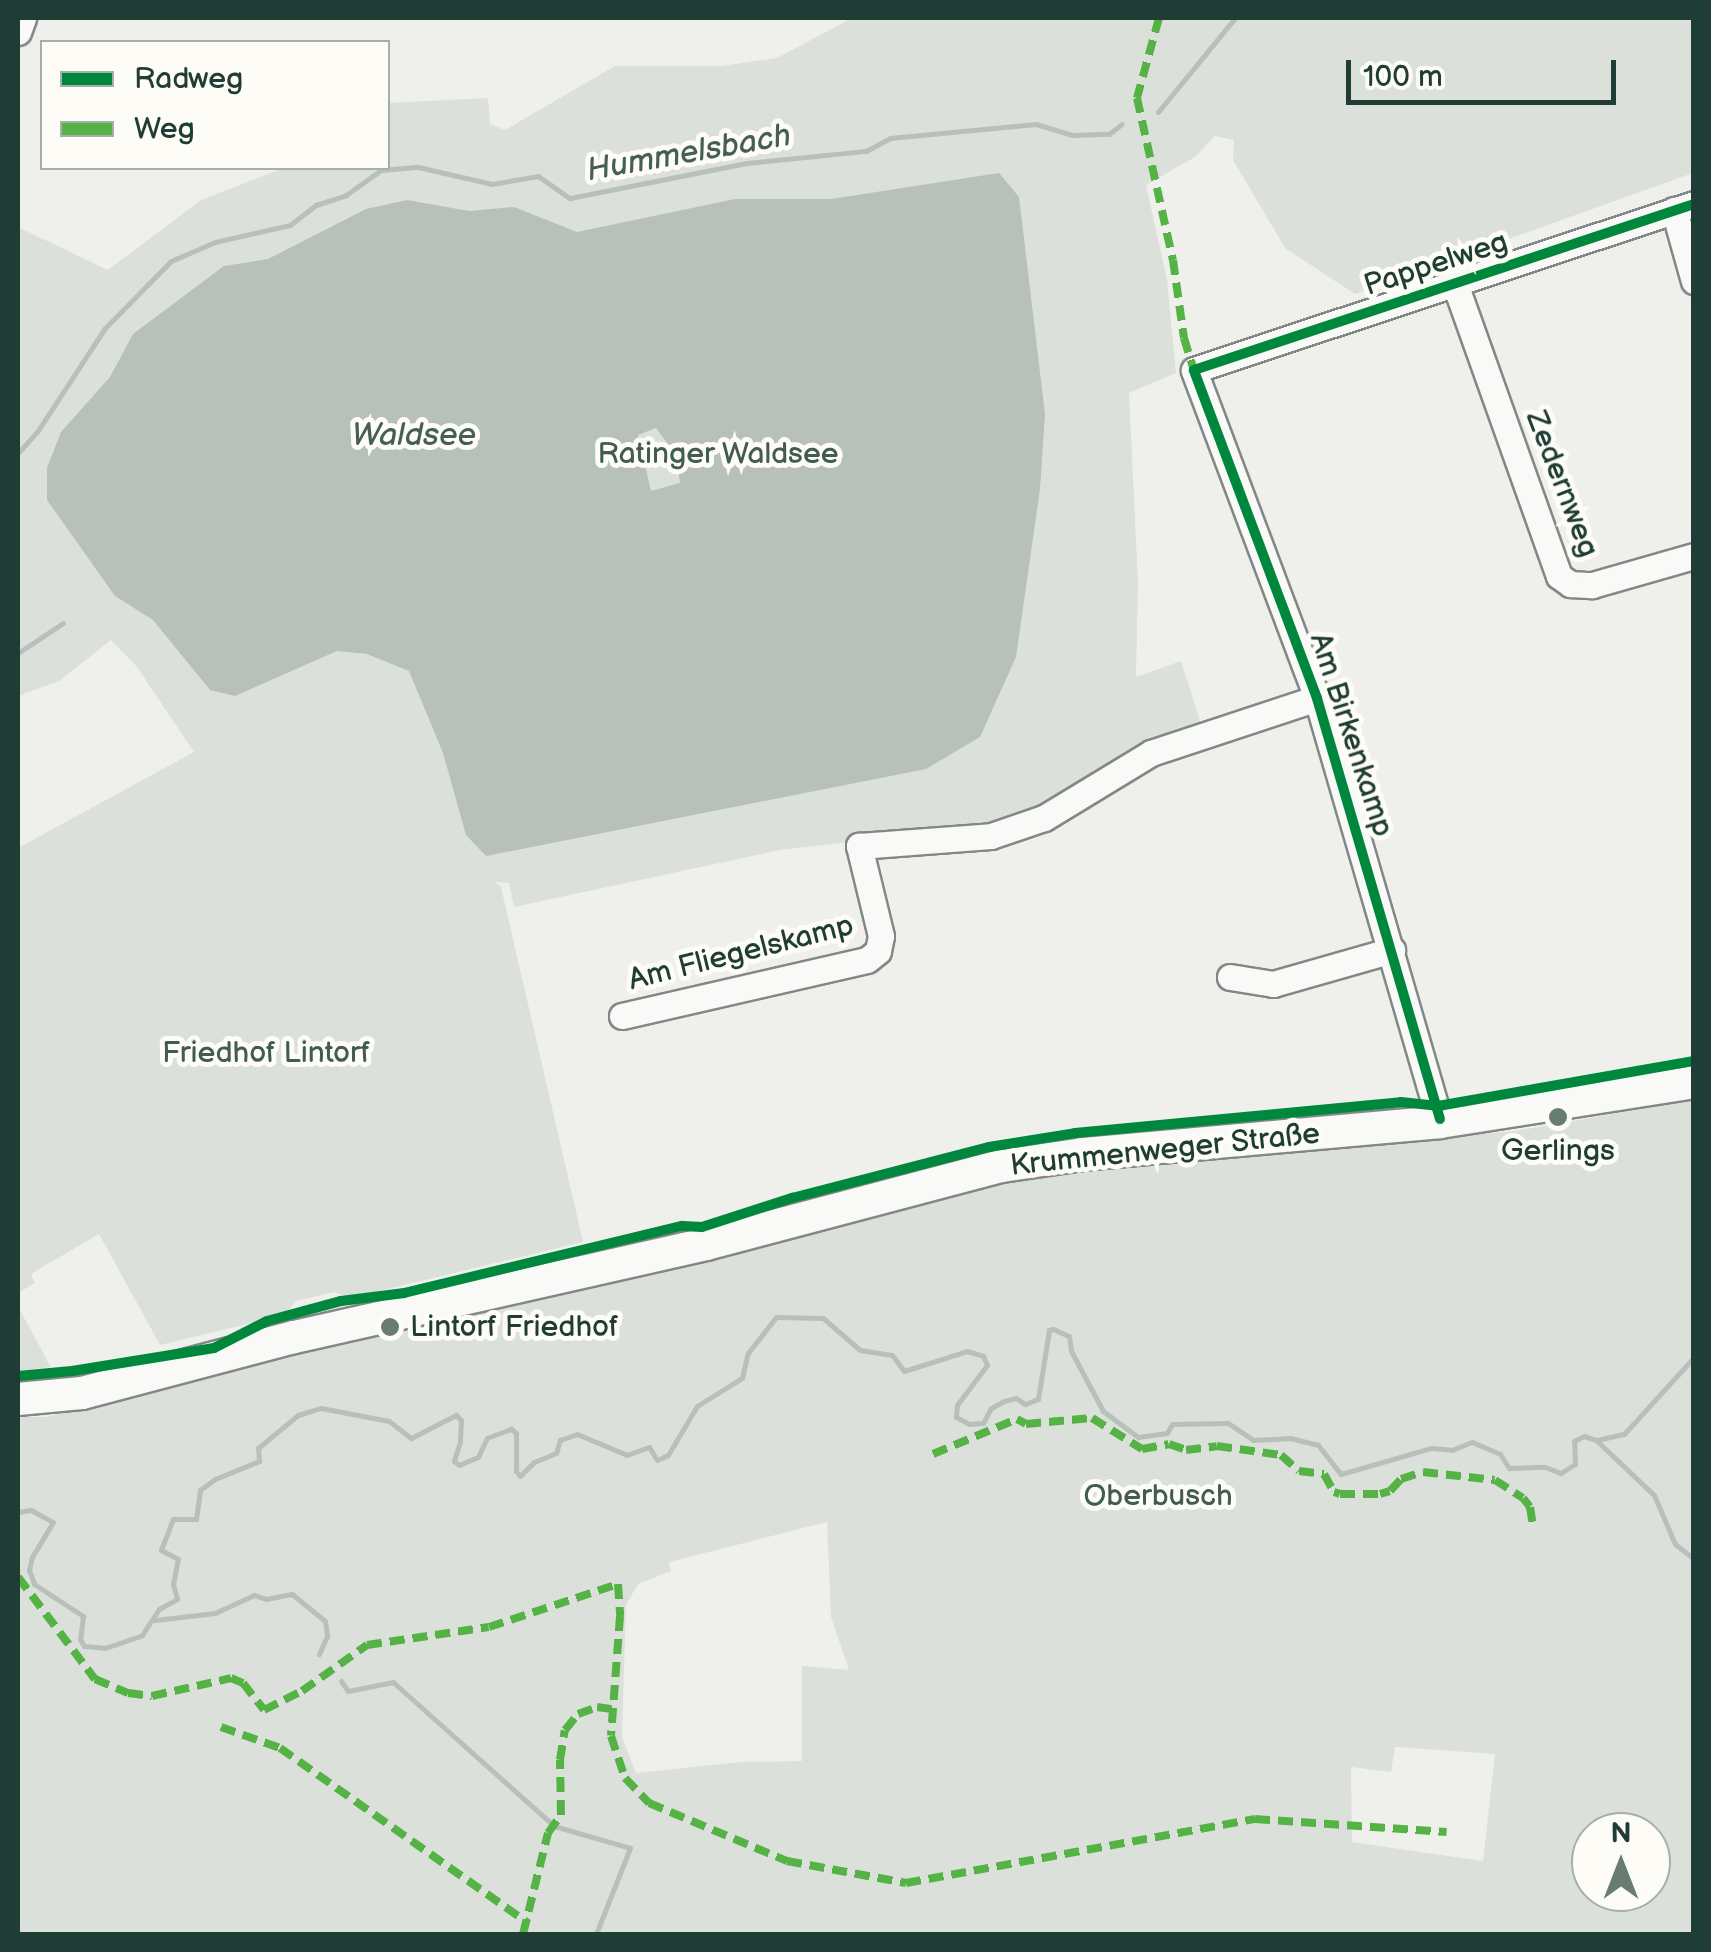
<!DOCTYPE html>
<meta charset="utf-8">
<style>
body{margin:0}
#map{position:relative;width:1711px;height:1952px;overflow:hidden;background:#eff0ec;font-family:"Balsamiq Sans",sans-serif}
div>[style]{position:absolute}
.green>*{inset:0;background:#dce0db}
.water>*{inset:0;background:#b7c0ba}
.stream>*{height:5px;margin:-2.5px;padding:0 2.5px;transform-origin:2.5px;border-radius:2.5px;background:#b7c0ba}
.roads{filter:drop-shadow(2px 0 #828885) drop-shadow(-2px 0 #828885) drop-shadow(0 2px #828885) drop-shadow(0 -2px #828885)}
.minor>*{height:25px;margin:-12.5px;padding:0 12.5px;transform-origin:12.5px;border-radius:12.5px;background:#f9f9f7}
.major>*{height:32px;margin:-16px;padding:0 16px;transform-origin:16px;border-radius:16px;background:#f9f9f7}
.quiet>*{height:8px;margin-top:-4px;transform-origin:0;background:repeating-linear-gradient(90deg,#55b346 0 15px,transparent 0 23px)}
.cycleway>*{height:10px;margin:-5px;padding:0 5px;transform-origin:5px;border-radius:5px;background:#00873e}
.dots>*{width:28px;height:28px;translate:-50% -50%;box-sizing:border-box;border:5px solid #fdfcf7;border-radius:50%}
span{translate:-50% -50%;white-space:nowrap;text-align:center;line-height:1.15;-webkit-text-stroke:10px #fdfcf7;paint-order:stroke}
.street-label{font-size:30px;color:#1f3d34}
.park-label{font-size:30px;color:#425b53}
.poi-label{font-size:30px;color:#1f3d34}
.left{translate:0 -50%;text-align:left}
.water-label{font-size:32px;color:#455e56;font-style:italic}
.frame{position:absolute;inset:0;border:20px solid #1f3d34;pointer-events:none}
.legend{position:absolute;left:40px;top:40px;width:350px;height:130px;box-sizing:border-box;background:#fdfcf7;border:2px solid #a4b0a9;margin:0;padding:12px 18px;list-style:none;font-size:30px;color:#1f3d34}
.legend li{display:flex;align-items:center;gap:20px;height:50px}
.legend b{width:50px;border:2px solid #a4b0a9}
.north{position:absolute;left:1571px;top:1812px;width:100px;height:100px;box-sizing:border-box;background:#fdfcf7;border:2px solid #a4b0a9;border-radius:50%;rotate:0deg;font-size:28px;font-weight:700;line-height:40px;text-align:center;color:#1f3d34}
.north::after{content:'';display:block;margin:auto;width:35px;height:45px;background:#687c74;clip-path:polygon(50% 0,100% 100%,50% 72%,0 100%)}
.scale{position:absolute;left:1346px;top:60px;width:270px;height:45px;box-sizing:border-box;border:5px solid #1f3d34;border-top:0;padding-left:12px;font-size:30px;line-height:35px;white-space:nowrap;color:#1f3d34;-webkit-text-stroke:8px #fdfcf7;paint-order:stroke}
</style>
<div id="map">
<div class="green">
<i style="clip-path:polygon(852px 18px,1693px 18px,1693px 173px,1355px 294px,1285px 248px,1233px 160px,1234px 140px,1215px 136px,1195px 157px,1146px 185px,1167px 280px,1176px 373px,1129px 393px,1138px 582px,1136px 677px,1181px 661px,1202px 727px,1014px 823px,780px 850px,514px 907px,509px 883px,495px 882px,501px 887px,583px 1242px,350px 1298px,334px 1292px,296px 1301px,285px 1315px,160px 1345px,99px 1234px,31px 1274px,35px 1283px,18px 1293px,18px 848px,194px 752px,137px 667px,111px 640px,59px 681px,18px 696px,18px 227px,108px 270px,201px 200px,284px 168px,388px 168px,388px 103px,488px 98px,490px 124px,505px 130px,615px 66px,721px 66px,777px 58px)"></i>
<i style="clip-path:polygon(evenodd,1693px 1100px,1693px 1934px,18px 1934px,18px 1417px,46px 1417px,990px 1183px,1071px 1169px,1515px 1131px,1693px 1100px,827px 1522px,831px 1617px,849px 1670px,802px 1666px,802px 1761px,741px 1762px,636px 1773px,622px 1737px,626px 1605px,638px 1584px,671px 1571px,669px 1562px,827px 1522px,1693px 1100px,1395px 1747px,1495px 1754px,1483px 1861px,1352px 1842px,1351px 1767px,1391px 1772px,1395px 1747px,1693px 1100px,1591px 1832px,1651px 1832px,1651px 1892px,1591px 1892px,1591px 1832px)"></i>
<i style="clip-path:polygon(18px 1306px,28px 1325px,51px 1367px,18px 1371px)"></i>
</div>
<div class="water">
<i style="clip-path:polygon(evenodd,999px 173px,1019px 197px,1045px 414px,1040px 489px,1016px 657px,980px 737px,926px 769px,486px 856px,466px 835px,443px 753px,409px 671px,367px 654px,337px 651px,235px 696px,210px 690px,153px 620px,115px 596px,47px 500px,47px 468px,61px 432px,110px 377px,133px 334px,224px 266px,268px 259px,366px 209px,407px 200px,469px 211px,514px 207px,577px 232px,735px 199px,831px 199px,999px 173px,656px 428px,676px 455px,680px 483px,651px 491px,638px 435px,656px 428px)"></i>
</div>
<div class="stream">
<i style="left:1158px;top:112px;width:122px;rotate:-50.7deg"></i>
<i style="left:18px;top:453px;width:28px;rotate:-48deg"></i>
<i style="left:37px;top:432px;width:124px;rotate:-56.8deg"></i>
<i style="left:105px;top:328px;width:94px;rotate:-45.4deg"></i>
<i style="left:171px;top:261px;width:48px;rotate:-23.4deg"></i>
<i style="left:215px;top:242px;width:77px;rotate:-12.8deg"></i>
<i style="left:290px;top:225px;width:33px;rotate:-38deg"></i>
<i style="left:316px;top:205px;width:32px;rotate:-18deg"></i>
<i style="left:346px;top:195px;width:43px;rotate:-35.5deg"></i>
<i style="left:381px;top:170px;width:37px;rotate:-5deg"></i>
<i style="left:418px;top:167px;width:76px;rotate:12.9deg"></i>
<i style="left:492px;top:184px;width:47px;rotate:-9.9deg"></i>
<i style="left:538px;top:176px;width:39px;rotate:35deg"></i>
<i style="left:570px;top:198px;width:180px;rotate:-11.2deg"></i>
<i style="left:747px;top:163px;width:120px;rotate:-5.8deg"></i>
<i style="left:866px;top:151px;width:27px;rotate:-28deg"></i>
<i style="left:890px;top:138px;width:147px;rotate:-5.5deg"></i>
<i style="left:1036px;top:124px;width:38px;rotate:17deg"></i>
<i style="left:1072px;top:135px;width:37px;rotate:-2deg"></i>
<i style="left:1109px;top:134px;width:16px;rotate:-38deg"></i>
<i style="left:18px;top:653px;width:54px;rotate:-33.7deg"></i>
<i style="left:1597px;top:1440px;width:28px;rotate:-13deg"></i>
<i style="left:1624px;top:1434px;width:104px;rotate:-47.7deg"></i>
<i style="left:18px;top:1512px;width:13px;rotate:-9deg"></i>
<i style="left:31px;top:1510px;width:25px;rotate:29deg"></i>
<i style="left:53px;top:1522px;width:41px;rotate:121deg"></i>
<i style="left:32px;top:1557px;width:13px;rotate:103deg"></i>
<i style="left:29px;top:1570px;width:15px;rotate:70deg"></i>
<i style="left:34px;top:1584px;width:59px;rotate:33.1deg"></i>
<i style="left:83px;top:1616px;width:23px;rotate:97deg"></i>
<i style="left:80px;top:1639px;width:8px;rotate:60deg"></i>
<i style="left:84px;top:1646px;width:21px;rotate:5deg"></i>
<i style="left:105px;top:1648px;width:39px;rotate:-19deg"></i>
<i style="left:142px;top:1635px;width:31px;rotate:-57deg"></i>
<i style="left:159px;top:1609px;width:21px;rotate:-29deg"></i>
<i style="left:177px;top:1599px;width:16px;rotate:-105deg"></i>
<i style="left:173px;top:1584px;width:25px;rotate:-79deg"></i>
<i style="left:178px;top:1559px;width:19px;rotate:-152deg"></i>
<i style="left:161px;top:1550px;width:33px;rotate:-69deg"></i>
<i style="left:173px;top:1519px;width:23px"></i>
<i style="left:196px;top:1519px;width:29px;rotate:-82deg"></i>
<i style="left:200px;top:1490px;width:19px;rotate:-36deg"></i>
<i style="left:215px;top:1479px;width:48px;rotate:-22.2deg"></i>
<i style="left:259px;top:1461px;width:13px;rotate:-94deg"></i>
<i style="left:258px;top:1448px;width:52px;rotate:-39.5deg"></i>
<i style="left:298px;top:1415px;width:24px;rotate:-17deg"></i>
<i style="left:321px;top:1408px;width:69px;rotate:10.8deg"></i>
<i style="left:389px;top:1421px;width:28px;rotate:38deg"></i>
<i style="left:411px;top:1438px;width:51px;rotate:-27.1deg"></i>
<i style="left:456px;top:1415px;width:7px;rotate:45deg"></i>
<i style="left:461px;top:1420px;width:22px;rotate:93deg"></i>
<i style="left:460px;top:1442px;width:20px;rotate:108deg"></i>
<i style="left:454px;top:1461px;width:6px;rotate:39deg"></i>
<i style="left:459px;top:1465px;width:21px;rotate:-23deg"></i>
<i style="left:478px;top:1457px;width:21px;rotate:-65deg"></i>
<i style="left:487px;top:1438px;width:26px;rotate:-21deg"></i>
<i style="left:511px;top:1429px;width:6px;rotate:39deg"></i>
<i style="left:516px;top:1433px;width:38px;rotate:90deg"></i>
<i style="left:516px;top:1471px;width:6px;rotate:51deg"></i>
<i style="left:520px;top:1476px;width:20px;rotate:-45deg"></i>
<i style="left:534px;top:1462px;width:24px;rotate:-22deg"></i>
<i style="left:556px;top:1453px;width:14px;rotate:-73deg"></i>
<i style="left:560px;top:1440px;width:18px;rotate:-19deg"></i>
<i style="left:577px;top:1434px;width:54px;rotate:22.8deg"></i>
<i style="left:627px;top:1455px;width:23px;rotate:-20deg"></i>
<i style="left:649px;top:1447px;width:15px;rotate:58deg"></i>
<i style="left:657px;top:1460px;width:12px;rotate:-24deg"></i>
<i style="left:668px;top:1455px;width:57px;rotate:-59.4deg"></i>
<i style="left:697px;top:1406px;width:53px;rotate:-31.9deg"></i>
<i style="left:742px;top:1378px;width:26px;rotate:-77deg"></i>
<i style="left:748px;top:1353px;width:46px;rotate:-52.1deg"></i>
<i style="left:776px;top:1317px;width:47px;rotate:1.2deg"></i>
<i style="left:823px;top:1318px;width:49px;rotate:40.9deg"></i>
<i style="left:860px;top:1350px;width:32px;rotate:9deg"></i>
<i style="left:892px;top:1355px;width:20px;rotate:53deg"></i>
<i style="left:904px;top:1371px;width:66px;rotate:-17.6deg"></i>
<i style="left:967px;top:1351px;width:17px;rotate:17deg"></i>
<i style="left:983px;top:1356px;width:10px;rotate:66deg"></i>
<i style="left:987px;top:1365px;width:50px;rotate:126.9deg"></i>
<i style="left:957px;top:1405px;width:12px;rotate:95deg"></i>
<i style="left:956px;top:1417px;width:15px;rotate:28deg"></i>
<i style="left:969px;top:1424px;width:14px;rotate:-4deg"></i>
<i style="left:983px;top:1423px;width:17px;rotate:-62deg"></i>
<i style="left:991px;top:1408px;width:15px;rotate:-28deg"></i>
<i style="left:1004px;top:1401px;width:12px;rotate:-14deg"></i>
<i style="left:1016px;top:1398px;width:11px;rotate:34deg"></i>
<i style="left:1025px;top:1404px;width:14px;rotate:-21deg"></i>
<i style="left:1038px;top:1399px;width:70px;rotate:-80.9deg"></i>
<i style="left:1049px;top:1330px;width:4px;rotate:-14deg"></i>
<i style="left:1053px;top:1329px;width:17px;rotate:24deg"></i>
<i style="left:1069px;top:1336px;width:15px;rotate:82deg"></i>
<i style="left:1071px;top:1351px;width:68px;rotate:61.9deg"></i>
<i style="left:1103px;top:1411px;width:44px;rotate:36.6deg"></i>
<i style="left:1138px;top:1437px;width:29px;rotate:-8deg"></i>
<i style="left:1167px;top:1433px;width:10px;rotate:-61deg"></i>
<i style="left:1172px;top:1424px;width:56px;rotate:-1deg"></i>
<i style="left:1228px;top:1423px;width:30px;rotate:34deg"></i>
<i style="left:1253px;top:1440px;width:37px;rotate:-3deg"></i>
<i style="left:1290px;top:1438px;width:29px;rotate:14deg"></i>
<i style="left:1318px;top:1445px;width:37px;rotate:52deg"></i>
<i style="left:1341px;top:1474px;width:94px;rotate:-16.1deg"></i>
<i style="left:1431px;top:1448px;width:21px;rotate:5deg"></i>
<i style="left:1452px;top:1450px;width:22px;rotate:-22deg"></i>
<i style="left:1472px;top:1442px;width:30px;rotate:23deg"></i>
<i style="left:1500px;top:1454px;width:17px;rotate:57deg"></i>
<i style="left:1509px;top:1468px;width:36px;rotate:-2deg"></i>
<i style="left:1545px;top:1467px;width:17px;rotate:21deg"></i>
<i style="left:1561px;top:1473px;width:17px;rotate:-33deg"></i>
<i style="left:1575px;top:1464px;width:23px;rotate:-92deg"></i>
<i style="left:1574px;top:1441px;width:11px;rotate:-27deg"></i>
<i style="left:1584px;top:1436px;width:13px;rotate:18deg"></i>
<i style="left:1596px;top:1440px;width:80px;rotate:43.5deg"></i>
<i style="left:1654px;top:1495px;width:53px;rotate:66.8deg"></i>
<i style="left:1675px;top:1544px;width:24px;rotate:38deg"></i>
<i style="left:155px;top:1620px;width:60px;rotate:-6.7deg"></i>
<i style="left:215px;top:1613px;width:43px;rotate:-24.8deg"></i>
<i style="left:254px;top:1595px;width:13px;rotate:18deg"></i>
<i style="left:266px;top:1599px;width:26px;rotate:-11deg"></i>
<i style="left:292px;top:1594px;width:43px;rotate:39.3deg"></i>
<i style="left:325px;top:1621px;width:15px;rotate:82deg"></i>
<i style="left:327px;top:1636px;width:20px;rotate:114deg"></i>
<i style="left:341px;top:1681px;width:12px;rotate:55deg"></i>
<i style="left:348px;top:1691px;width:46px;rotate:-11.3deg"></i>
<i style="left:393px;top:1682px;width:216px;rotate:41.8deg"></i>
<i style="left:554px;top:1826px;width:79px;rotate:16.1deg"></i>
<i style="left:630px;top:1848px;width:92px;rotate:111.6deg"></i>
</div>
<div class="roads">
<div class="minor">
<i style="left:18px;top:32px;width:15px;rotate:-70deg"></i>
<i style="left:1674px;top:210px;width:74px;rotate:74.3deg"></i>
<i style="left:1455px;top:284px;width:310px;rotate:70.4deg"></i>
<i style="left:1559px;top:576px;width:14px;rotate:36deg"></i>
<i style="left:1570px;top:584px;width:22px;rotate:3deg"></i>
<i style="left:1592px;top:585px;width:106px;rotate:-15.9deg"></i>
<i style="left:1230px;top:977px;width:44px;rotate:9.2deg"></i>
<i style="left:1273px;top:984px;width:124px;rotate:-15.9deg"></i>
<i style="left:622px;top:1016px;width:251px;rotate:-12.9deg"></i>
<i style="left:867px;top:960px;width:14px;rotate:-39deg"></i>
<i style="left:878px;top:951px;width:15px;rotate:-79deg"></i>
<i style="left:881px;top:936px;width:93px;rotate:-103.7deg"></i>
<i style="left:859px;top:846px;width:132px;rotate:-4.3deg"></i>
<i style="left:991px;top:836px;width:56px;rotate:-18.8deg"></i>
<i style="left:1044px;top:818px;width:125px;rotate:-31.3deg"></i>
<i style="left:1151px;top:753px;width:175px;rotate:-18.3deg"></i>
<i style="left:1440px;top:1122px;width:441px;rotate:-106.2deg"></i>
<i style="left:1317px;top:698px;width:350px;rotate:-110.6deg"></i>
<i style="left:1194px;top:370px;width:527px;rotate:-18.37deg"></i>
</div>
<div class="major">
<i style="left:18px;top:1399px;width:64px;rotate:-5.4deg"></i>
<i style="left:82px;top:1393px;width:219px;rotate:-14.8deg"></i>
<i style="left:294px;top:1337px;width:422px;rotate:-12.7deg"></i>
<i style="left:706px;top:1244px;width:306px;rotate:-14.8deg"></i>
<i style="left:1002px;top:1166px;width:82px;rotate:-8.4deg"></i>
<i style="left:1083px;top:1154px;width:358px;rotate:-5.1deg"></i>
<i style="left:1440px;top:1122px;width:257px;rotate:-8.9deg"></i>
</div>
</div>
<div class="quiet">
<i style="left:1159px;top:18px;width:83px;rotate:105.4deg"></i>
<i style="left:1137px;top:98px;width:166px;rotate:77.5deg"></i>
<i style="left:1173px;top:260px;width:79px;rotate:82deg"></i>
<i style="left:1184px;top:338px;width:34px;rotate:73deg"></i>
<i style="left:933px;top:1454px;width:91px;rotate:-22.6deg"></i>
<i style="left:1017px;top:1419px;width:10px;rotate:29deg"></i>
<i style="left:1026px;top:1424px;width:66px;rotate:-5.2deg"></i>
<i style="left:1092px;top:1418px;width:59px;rotate:31.8deg"></i>
<i style="left:1142px;top:1449px;width:27px;rotate:-10deg"></i>
<i style="left:1169px;top:1444px;width:18px;rotate:19deg"></i>
<i style="left:1186px;top:1450px;width:31px;rotate:-7deg"></i>
<i style="left:1217px;top:1446px;width:65px;rotate:8deg"></i>
<i style="left:1281px;top:1455px;width:24px;rotate:42deg"></i>
<i style="left:1299px;top:1471px;width:25px;rotate:7deg"></i>
<i style="left:1324px;top:1474px;width:21px;rotate:61deg"></i>
<i style="left:1334px;top:1492px;width:6px;rotate:18deg"></i>
<i style="left:1340px;top:1494px;width:40px"></i>
<i style="left:1380px;top:1494px;width:10px;rotate:-17deg"></i>
<i style="left:1390px;top:1491px;width:16px;rotate:-47deg"></i>
<i style="left:1401px;top:1479px;width:23px;rotate:-18deg"></i>
<i style="left:1423px;top:1472px;width:72px;rotate:6.3deg"></i>
<i style="left:1495px;top:1480px;width:33px;rotate:33deg"></i>
<i style="left:1523px;top:1498px;width:11px;rotate:52deg"></i>
<i style="left:1530px;top:1507px;width:20px;rotate:81deg"></i>
<i style="left:18px;top:1577px;width:128px;rotate:53deg"></i>
<i style="left:95px;top:1679px;width:36px;rotate:23deg"></i>
<i style="left:128px;top:1693px;width:24px;rotate:7deg"></i>
<i style="left:152px;top:1696px;width:81px;rotate:-12.8deg"></i>
<i style="left:231px;top:1678px;width:13px;rotate:23deg"></i>
<i style="left:243px;top:1683px;width:34px;rotate:52deg"></i>
<i style="left:264px;top:1710px;width:42px;rotate:-26.6deg"></i>
<i style="left:302px;top:1691px;width:80px;rotate:-35.3deg"></i>
<i style="left:367px;top:1645px;width:123px;rotate:-8.4deg"></i>
<i style="left:489px;top:1627px;width:136px;rotate:-18.4deg"></i>
<i style="left:618px;top:1584px;width:32px;rotate:86deg"></i>
<i style="left:620px;top:1616px;width:120px;rotate:94.3deg"></i>
<i style="left:611px;top:1736px;width:44px;rotate:71.6deg"></i>
<i style="left:625px;top:1778px;width:35px;rotate:46deg"></i>
<i style="left:649px;top:1803px;width:150px;rotate:22.8deg"></i>
<i style="left:787px;top:1861px;width:121px;rotate:10.5deg"></i>
<i style="left:906px;top:1883px;width:355px;rotate:-10.4deg"></i>
<i style="left:1255px;top:1819px;width:192px;rotate:3.9deg"></i>
<i style="left:221px;top:1727px;width:63px;rotate:19.6deg"></i>
<i style="left:280px;top:1748px;width:304px;rotate:35.2deg"></i>
<i style="left:523px;top:1934px;width:104px;rotate:-76.1deg"></i>
<i style="left:548px;top:1833px;width:22px;rotate:-54deg"></i>
<i style="left:561px;top:1815px;width:55px;rotate:-91deg"></i>
<i style="left:560px;top:1760px;width:30px;rotate:-81deg"></i>
<i style="left:565px;top:1730px;width:21px;rotate:-51deg"></i>
<i style="left:578px;top:1714px;width:20px;rotate:-20deg"></i>
<i style="left:597px;top:1707px;width:15px;rotate:8deg"></i>
</div>
<div class="cycleway">
<i style="left:1440px;top:1119px;width:439px;rotate:-106.3deg"></i>
<i style="left:1317px;top:698px;width:350px;rotate:-110.6deg"></i>
<i style="left:1194px;top:370px;width:527px;rotate:-18.37deg"></i>
<i style="left:18px;top:1376px;width:54px;rotate:-5.3deg"></i>
<i style="left:72px;top:1371px;width:144px;rotate:-9.2deg"></i>
<i style="left:214px;top:1348px;width:59px;rotate:-27deg"></i>
<i style="left:267px;top:1321px;width:77px;rotate:-15.1deg"></i>
<i style="left:341px;top:1301px;width:64px;rotate:-7.2deg"></i>
<i style="left:404px;top:1293px;width:286px;rotate:-13.6deg"></i>
<i style="left:682px;top:1226px;width:20px;rotate:3deg"></i>
<i style="left:702px;top:1227px;width:95px;rotate:-17.9deg"></i>
<i style="left:792px;top:1198px;width:203px;rotate:-14.5deg"></i>
<i style="left:989px;top:1147px;width:87px;rotate:-9.2deg"></i>
<i style="left:1075px;top:1133px;width:327px;rotate:-5.4deg"></i>
<i style="left:1401px;top:1102px;width:37px;rotate:6deg"></i>
<i style="left:1438px;top:1106px;width:260px;rotate:-10deg"></i>
</div>
<div class="dots">
<i style="left:1558px;top:1117px;background:#687c74"></i>
<i style="left:390px;top:1327px;background:#687c74"></i>
</div>
<div class="street-label">
<span style="left:1436px;top:264px;rotate:-18deg">Pappelweg</span>
<span style="left:1562px;top:484px;rotate:69deg">Zedernweg</span>
<span style="left:1351px;top:735px;rotate:72deg">Am Birkenkamp</span>
<span style="left:741px;top:953px;rotate:-14deg">Am Fliegelskamp</span>
<span style="left:1165px;top:1150px;rotate:-6deg">Krummenweger Straße</span>
</div>
<div class="park-label">
<span style="left:718px;top:454px">Ratinger Waldsee</span>
<span style="left:266px;top:1053px">Friedhof Lintorf</span>
<span style="left:1158px;top:1496px">Oberbusch</span>
</div>
<div class="poi-label">
<span style="left:1558px;top:1151px">Gerlings</span>
<span class="left" style="left:410px;top:1327px">Lintorf Friedhof</span>
</div>
<div class="water-label">
<span style="left:689px;top:154px;rotate:-10deg">Hummelsbach</span>
<span style="left:414px;top:436px">Waldsee</span>
</div>
<div class="frame"></div>
<ul class="legend">
<li><b style="height:12px;background:#00873e"></b>Radweg</li>
<li><b style="height:12px;background:#55b346"></b>Weg</li>
</ul>
<div class="north">N</div>
<div class="scale">100 m</div>
</div>
